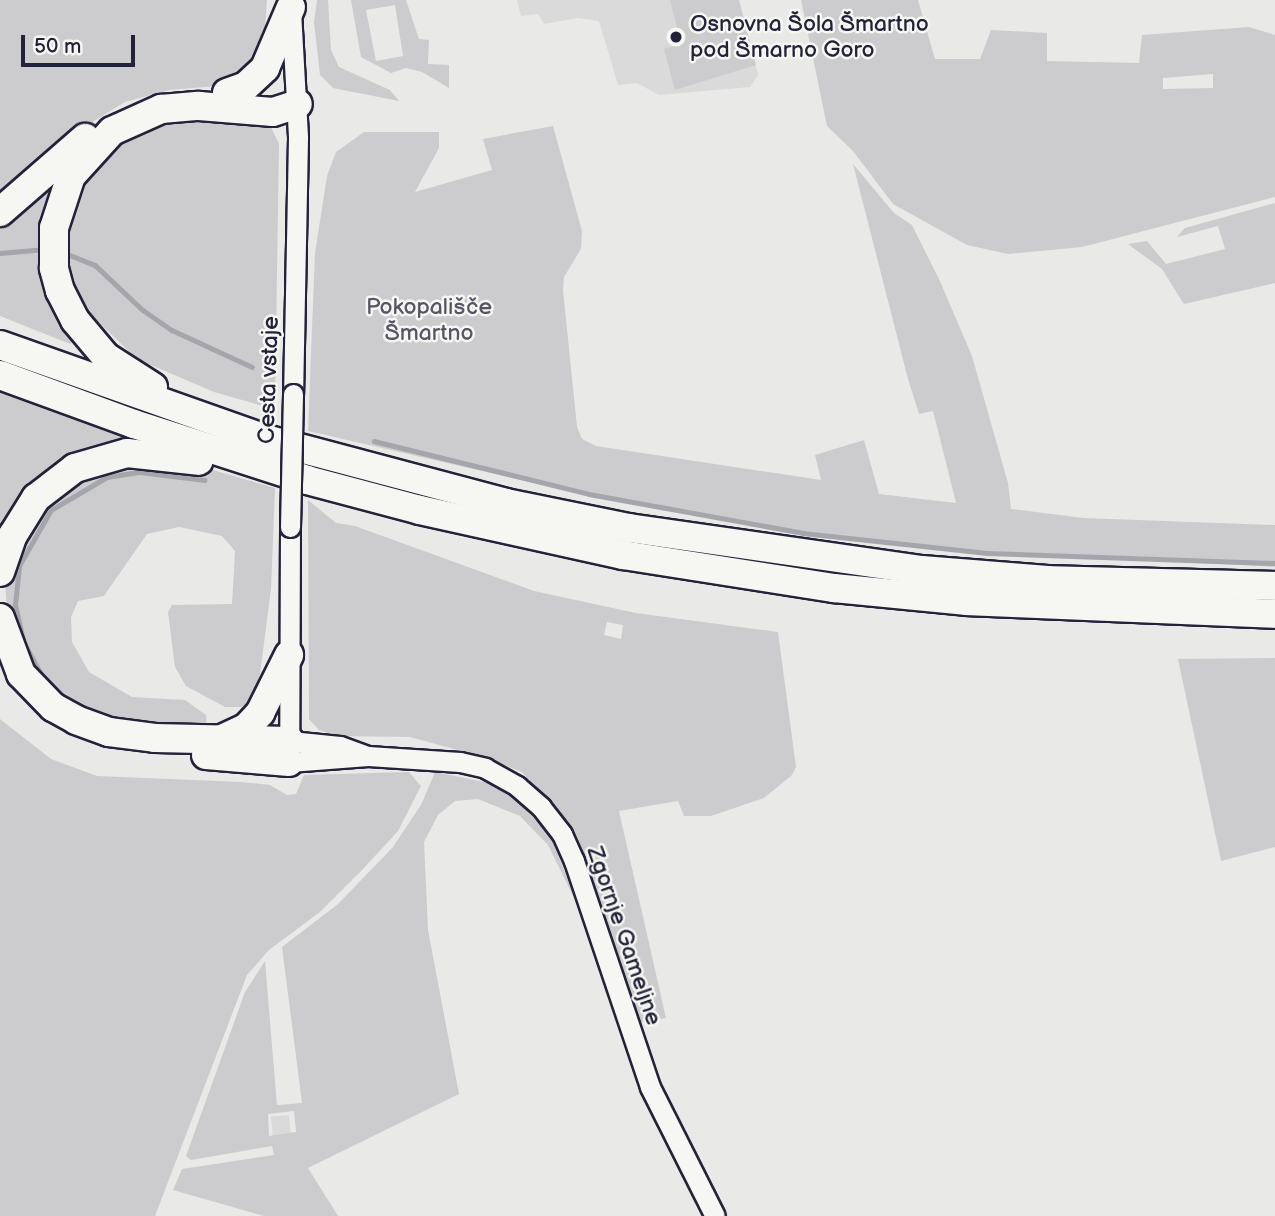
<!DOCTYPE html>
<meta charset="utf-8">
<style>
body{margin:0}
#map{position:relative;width:1275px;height:1216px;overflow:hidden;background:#e9e9e7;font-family:"Balsamiq Sans",sans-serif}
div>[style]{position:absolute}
.built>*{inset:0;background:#dadada;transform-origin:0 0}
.green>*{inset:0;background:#ccccce}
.stream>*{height:4.5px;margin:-2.25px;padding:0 2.25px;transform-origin:2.25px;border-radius:2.25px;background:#a5a5ac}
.roads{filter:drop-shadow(2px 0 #22223b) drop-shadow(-2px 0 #22223b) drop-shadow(0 2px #22223b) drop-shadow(0 -2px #22223b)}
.minor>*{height:19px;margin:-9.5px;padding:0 9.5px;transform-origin:9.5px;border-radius:9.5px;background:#f6f6f2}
.highway>*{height:28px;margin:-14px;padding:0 14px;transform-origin:14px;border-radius:14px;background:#f6f6f2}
.bridges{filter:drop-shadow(2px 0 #22223b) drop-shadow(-2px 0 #22223b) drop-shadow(0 2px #22223b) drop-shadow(0 -2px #22223b)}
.minor-bridge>*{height:19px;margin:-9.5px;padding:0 9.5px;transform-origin:9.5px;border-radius:9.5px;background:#f6f6f2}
.dots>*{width:19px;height:19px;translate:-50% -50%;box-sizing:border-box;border:4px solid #f6f6f2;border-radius:50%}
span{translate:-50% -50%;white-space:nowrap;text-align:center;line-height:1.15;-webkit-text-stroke:5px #f6f6f2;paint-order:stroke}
.poi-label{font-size:23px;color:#22223b}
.left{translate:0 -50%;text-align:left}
.park-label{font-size:23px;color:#555567}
.street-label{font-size:23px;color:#22223b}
.scale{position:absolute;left:21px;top:35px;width:114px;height:32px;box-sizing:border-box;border:4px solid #22223b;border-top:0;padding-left:9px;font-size:21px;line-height:24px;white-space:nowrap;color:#22223b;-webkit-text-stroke:5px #f6f6f2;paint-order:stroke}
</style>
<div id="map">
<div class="built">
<i style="clip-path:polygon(517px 0,739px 0,758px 75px,750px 87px,659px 95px,637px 83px,618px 85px,599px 21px,578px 18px,544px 24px,538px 14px,521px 16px)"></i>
<i style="left:289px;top:1115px;width:24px;height:18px;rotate:85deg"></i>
</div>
<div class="green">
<i style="clip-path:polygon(0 0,267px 0,264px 41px,255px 59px,229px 85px,169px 90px,125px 102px,94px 121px,0 205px)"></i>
<i style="clip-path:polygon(317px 0,328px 0,331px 50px,339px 67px,390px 90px,399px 101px,333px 88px,320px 75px,314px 22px)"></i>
<i style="clip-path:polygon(evenodd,351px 0,406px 0,419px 39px,429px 40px,428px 64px,449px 65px,449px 88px,422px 72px,406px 68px,391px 73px,361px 57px,351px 0,395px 5px,403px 56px,376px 61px,366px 10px,395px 5px)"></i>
<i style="clip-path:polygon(670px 0,739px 0,756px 65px,675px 90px,664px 49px,681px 44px)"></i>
<i style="clip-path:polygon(evenodd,801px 0,918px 0,935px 59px,980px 59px,991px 30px,1047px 33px,1047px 61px,1139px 63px,1142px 35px,1249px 27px,1275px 35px,1275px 197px,1082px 247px,1008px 254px,967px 245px,893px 204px,853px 151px,827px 126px,801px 0,1213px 74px,1213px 88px,1163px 89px,1163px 78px,1213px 74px)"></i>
<i style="clip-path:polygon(183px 114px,262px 122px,271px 127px,279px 144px,275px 404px,266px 407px,214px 392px,137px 359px,84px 308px,74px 286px,66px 257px,66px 238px,82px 181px,124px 136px)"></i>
<i style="clip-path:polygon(553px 126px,582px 231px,581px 249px,564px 277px,563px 290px,577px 427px,582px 439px,596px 446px,821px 480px,815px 455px,864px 440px,879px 494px,956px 503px,933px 411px,919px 414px,908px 379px,853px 164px,894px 213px,912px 225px,939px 279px,972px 356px,1008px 483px,1011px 509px,1084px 518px,1275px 525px,1275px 567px,929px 548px,753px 524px,604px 499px,308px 431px,315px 253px,327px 176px,336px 152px,364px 132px,439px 132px,439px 148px,415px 192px,492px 170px,483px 139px)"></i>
<i style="clip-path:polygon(59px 168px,53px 201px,75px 340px,70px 344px,0 316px,0 222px)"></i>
<i style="clip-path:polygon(1275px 203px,1275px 283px,1184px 304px,1162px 269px,1128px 244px,1147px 241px,1166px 264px,1225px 249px,1218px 226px,1177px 237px,1185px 228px)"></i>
<i style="clip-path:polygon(0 392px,144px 444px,104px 450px,0 547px)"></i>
<i style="clip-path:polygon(113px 462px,192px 464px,275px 488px,271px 589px,260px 674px,252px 701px,241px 707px,225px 707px,186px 686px,175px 667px,168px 612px,172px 605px,232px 604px,235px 551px,222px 536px,179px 527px,147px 534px,104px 596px,78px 601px,71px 617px,72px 642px,89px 672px,132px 697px,185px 700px,206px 715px,207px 729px,132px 730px,46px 693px,8px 624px,5px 580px,45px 499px)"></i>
<i style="clip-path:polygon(evenodd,308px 500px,336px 523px,355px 526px,534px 591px,636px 613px,778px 632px,796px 767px,792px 775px,764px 798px,711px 816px,684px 816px,678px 801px,619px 811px,666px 1018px,636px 1023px,584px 856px,564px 820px,522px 772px,487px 758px,410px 737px,337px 736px,319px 730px,309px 719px,308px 500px,607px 622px,623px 625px,621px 639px,604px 635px,607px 622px)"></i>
<i style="clip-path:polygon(1275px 658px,1275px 847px,1221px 861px,1178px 659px)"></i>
<i style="clip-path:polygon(0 719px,51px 759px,97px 776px,241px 782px,270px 785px,287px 795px,296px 794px,304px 775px,409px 772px,421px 786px,398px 831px,364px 868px,320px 912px,269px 950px,247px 975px,155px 1216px,0 1216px)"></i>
<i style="clip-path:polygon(evenodd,435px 772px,489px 783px,518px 801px,551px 837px,579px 908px,548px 845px,520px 816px,478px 799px,455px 801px,438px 815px,424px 842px,428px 930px,459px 1094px,308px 1168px,338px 1216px,264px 1216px,173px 1190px,182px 1169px,274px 1155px,272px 1146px,191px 1160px,186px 1156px,245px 992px,265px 961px,277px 1105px,302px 1103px,282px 947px,338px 904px,393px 847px,421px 805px,435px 772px,294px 1111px,296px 1132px,269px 1136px,268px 1114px,294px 1111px)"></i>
</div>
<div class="stream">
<i style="left:0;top:253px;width:37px;rotate:-5deg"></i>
<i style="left:65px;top:253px;width:32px;rotate:22deg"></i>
<i style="left:95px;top:265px;width:66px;rotate:43.2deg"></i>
<i style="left:143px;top:310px;width:35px;rotate:35deg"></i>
<i style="left:172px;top:330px;width:88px;rotate:24.8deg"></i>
<i style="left:374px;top:441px;width:221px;rotate:13.8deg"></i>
<i style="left:589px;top:494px;width:218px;rotate:10.3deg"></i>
<i style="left:803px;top:533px;width:185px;rotate:6.2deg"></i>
<i style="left:987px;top:553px;width:288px;rotate:2deg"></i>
<i style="left:43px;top:678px;width:39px;rotate:-119deg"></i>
<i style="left:24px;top:644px;width:40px;rotate:-103deg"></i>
<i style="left:15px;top:605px;width:39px;rotate:-84deg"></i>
<i style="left:19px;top:566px;width:64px;rotate:-60.3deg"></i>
<i style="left:51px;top:510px;width:65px;rotate:-30.5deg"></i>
<i style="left:107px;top:477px;width:33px;rotate:-9deg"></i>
<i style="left:140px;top:472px;width:65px;rotate:7deg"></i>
</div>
<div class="roads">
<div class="minor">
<i style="left:291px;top:11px;width:127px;rotate:86.8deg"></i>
<i style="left:298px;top:138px;width:256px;rotate:91.1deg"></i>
<i style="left:290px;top:527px;width:235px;rotate:90.2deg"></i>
<i style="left:289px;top:762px;width:79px;rotate:-4.3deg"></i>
<i style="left:368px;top:756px;width:92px;rotate:3.7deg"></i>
<i style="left:460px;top:762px;width:26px;rotate:13deg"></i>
<i style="left:485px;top:768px;width:37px;rotate:29deg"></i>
<i style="left:517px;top:786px;width:32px;rotate:41deg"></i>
<i style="left:541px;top:807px;width:34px;rotate:52deg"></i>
<i style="left:562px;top:834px;width:30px;rotate:66deg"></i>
<i style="left:574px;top:861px;width:238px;rotate:71.4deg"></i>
<i style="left:650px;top:1087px;width:144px;rotate:63.3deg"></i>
<i style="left:290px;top:741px;width:50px;rotate:5.7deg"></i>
<i style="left:340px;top:746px;width:29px;rotate:20deg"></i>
</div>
<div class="highway">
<i style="left:227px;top:93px;width:20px;rotate:-20deg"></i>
<i style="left:246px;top:86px;width:26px;rotate:-43deg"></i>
<i style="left:265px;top:68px;width:66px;rotate:-66.9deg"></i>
<i style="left:0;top:212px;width:113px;rotate:-41deg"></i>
<i style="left:0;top:345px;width:278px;rotate:19.5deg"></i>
<i style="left:262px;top:438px;width:253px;rotate:14.9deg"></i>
<i style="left:506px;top:503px;width:126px;rotate:11.5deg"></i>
<i style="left:629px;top:528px;width:296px;rotate:8.2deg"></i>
<i style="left:922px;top:570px;width:126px;rotate:4.5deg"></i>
<i style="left:1048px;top:580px;width:227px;rotate:1.5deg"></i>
<i style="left:0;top:375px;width:143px;rotate:20.1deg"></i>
<i style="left:134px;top:424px;width:182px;rotate:17.9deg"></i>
<i style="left:307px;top:480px;width:117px;rotate:14.9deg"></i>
<i style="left:420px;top:510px;width:208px;rotate:12.5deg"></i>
<i style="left:623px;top:555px;width:214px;rotate:8.9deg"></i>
<i style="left:834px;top:588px;width:134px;rotate:5.6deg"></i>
<i style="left:967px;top:601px;width:308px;rotate:2.4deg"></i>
<i style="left:153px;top:387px;width:56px;rotate:-147.4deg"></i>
<i style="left:106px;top:357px;width:48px;rotate:-130deg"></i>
<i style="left:75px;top:320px;width:33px;rotate:-117deg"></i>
<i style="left:60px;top:291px;width:24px;rotate:-105deg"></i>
<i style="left:54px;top:268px;width:40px;rotate:-90deg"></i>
<i style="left:54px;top:228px;width:55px;rotate:-71.9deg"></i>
<i style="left:71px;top:176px;width:61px;rotate:-47.7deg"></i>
<i style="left:112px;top:131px;width:54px;rotate:-24.2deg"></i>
<i style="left:161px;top:109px;width:38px;rotate:-5deg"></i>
<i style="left:199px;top:106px;width:74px;rotate:4.6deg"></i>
<i style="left:273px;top:112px;width:26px;rotate:-18deg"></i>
<i style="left:0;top:572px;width:39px;rotate:-71deg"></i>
<i style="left:13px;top:535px;width:44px;rotate:-58.1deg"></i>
<i style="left:36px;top:498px;width:49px;rotate:-37.6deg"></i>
<i style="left:75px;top:468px;width:54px;rotate:-16.1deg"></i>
<i style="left:127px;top:453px;width:72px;rotate:6.3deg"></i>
<i style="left:0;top:618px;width:60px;rotate:69.4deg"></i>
<i style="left:21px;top:674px;width:46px;rotate:45.9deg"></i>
<i style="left:53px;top:707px;width:26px;rotate:29deg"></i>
<i style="left:76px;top:720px;width:35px;rotate:20deg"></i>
<i style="left:109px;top:732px;width:46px;rotate:7.4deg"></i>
<i style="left:155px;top:738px;width:135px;rotate:1.3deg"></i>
<i style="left:222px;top:739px;width:26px;rotate:-25deg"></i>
<i style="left:246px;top:728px;width:21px;rotate:-47deg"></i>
<i style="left:260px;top:713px;width:65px;rotate:-63.4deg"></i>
<i style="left:206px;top:755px;width:83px;rotate:4.8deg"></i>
</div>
</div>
<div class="bridges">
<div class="minor-bridge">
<i style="left:290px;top:527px;width:133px;rotate:-88.7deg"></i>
</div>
</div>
<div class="dots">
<i style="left:676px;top:37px;background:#22223b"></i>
</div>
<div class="poi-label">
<span class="left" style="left:690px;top:37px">Osnovna Šola Šmartno<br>pod Šmarno Goro</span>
</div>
<div class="park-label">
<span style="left:429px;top:320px">Pokopališče<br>Šmartno</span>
</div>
<div class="street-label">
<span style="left:269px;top:380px;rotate:-88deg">Cesta vstaje</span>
<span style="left:624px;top:936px;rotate:71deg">Zgornje Gameljne</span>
</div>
<div class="scale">50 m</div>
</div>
